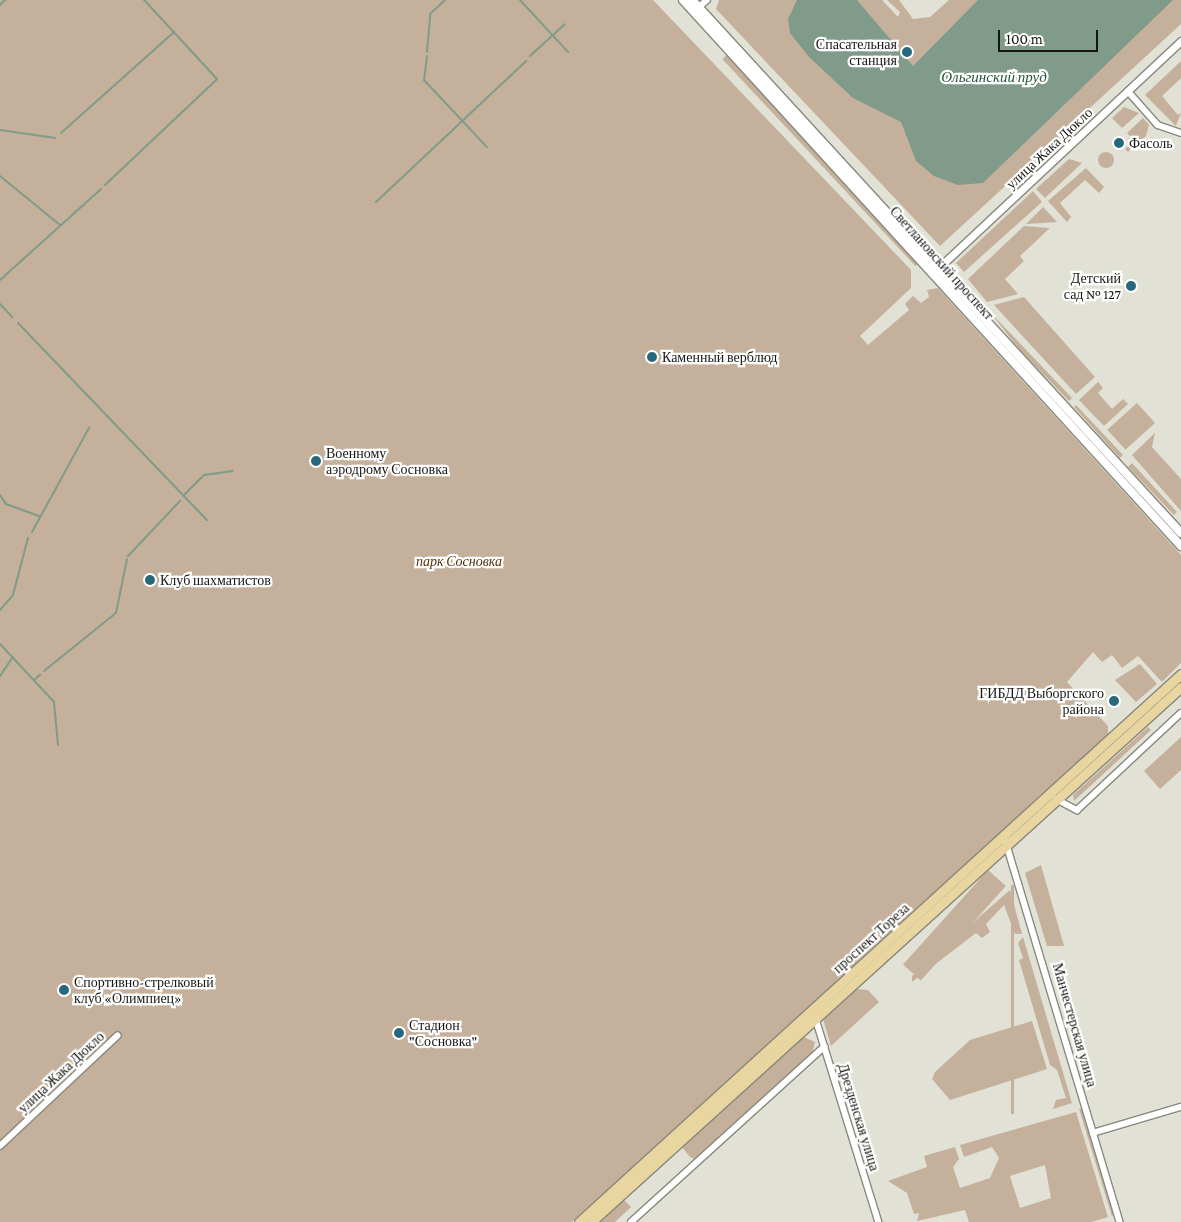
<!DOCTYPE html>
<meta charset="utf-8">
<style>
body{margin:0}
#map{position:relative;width:1181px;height:1222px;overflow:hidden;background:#e1e2d5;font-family:"Crimson Pro",serif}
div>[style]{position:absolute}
.green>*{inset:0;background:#c4b09b;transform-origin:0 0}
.round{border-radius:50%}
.water>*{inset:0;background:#809b89}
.stream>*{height:2px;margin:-1px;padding:0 1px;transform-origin:1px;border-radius:1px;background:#809b89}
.roads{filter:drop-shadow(1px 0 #88897e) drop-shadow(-1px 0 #88897e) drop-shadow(0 1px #88897e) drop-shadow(0 -1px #88897e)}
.minor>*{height:5.5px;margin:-2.75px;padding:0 2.75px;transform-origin:2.75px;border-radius:2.75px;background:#fff}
.tertiary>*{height:7px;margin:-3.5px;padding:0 3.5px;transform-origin:3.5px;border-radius:3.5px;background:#fff}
.secondary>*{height:8px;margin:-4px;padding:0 4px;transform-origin:4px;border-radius:4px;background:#fff}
.primary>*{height:9px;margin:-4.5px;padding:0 4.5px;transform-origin:4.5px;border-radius:4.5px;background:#e9d5a0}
.dots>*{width:14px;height:14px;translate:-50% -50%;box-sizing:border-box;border:2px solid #fff;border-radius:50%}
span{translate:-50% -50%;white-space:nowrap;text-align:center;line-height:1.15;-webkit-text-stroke:4.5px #fff;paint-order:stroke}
.poi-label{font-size:14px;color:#161712}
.right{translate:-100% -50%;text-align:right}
.left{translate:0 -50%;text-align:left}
.street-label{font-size:14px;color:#161712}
.park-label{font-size:14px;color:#523209;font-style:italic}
.water-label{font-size:15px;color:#255439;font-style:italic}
.scale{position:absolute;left:998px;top:30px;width:100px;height:22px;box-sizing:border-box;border:2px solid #161712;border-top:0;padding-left:6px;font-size:15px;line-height:18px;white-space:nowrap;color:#161712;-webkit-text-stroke:4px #fff;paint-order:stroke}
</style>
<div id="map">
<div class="green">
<i style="clip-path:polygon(0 0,653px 0,911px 270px,911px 288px,860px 336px,868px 345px,909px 310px,905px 304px,913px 296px,921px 303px,929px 297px,927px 290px,938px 288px,1181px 555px,1181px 663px,1162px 682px,1138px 656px,1122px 668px,1112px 655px,1102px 662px,1093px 652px,1067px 682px,1108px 726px,1108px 735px,572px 1222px,0 1222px)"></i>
<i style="clip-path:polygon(719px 0,882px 0,898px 17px,900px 12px,887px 0,899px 0,913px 19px,930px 17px,949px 0,1181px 0,1181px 24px,940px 246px,716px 9px)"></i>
<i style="left:729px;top:53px;width:283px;height:9px;rotate:47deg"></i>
<i style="clip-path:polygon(1181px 61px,1181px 78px,1162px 96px,1178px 115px,1181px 113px,1176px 126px,1145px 95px)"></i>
<i style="clip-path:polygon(1124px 107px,1139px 113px,1122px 128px,1112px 118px)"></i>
<i style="clip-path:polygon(1143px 118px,1149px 125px,1146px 136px,1128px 152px,1125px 149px,1134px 141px,1127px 133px)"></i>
<i class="round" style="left:1098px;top:152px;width:16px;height:16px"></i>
<i style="clip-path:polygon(1069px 159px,1082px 163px,1045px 198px,1036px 189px)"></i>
<i style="clip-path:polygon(1086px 168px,1104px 187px,1099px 193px,1085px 180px,1060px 203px,1071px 217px,1067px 222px,1048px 201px)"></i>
<i style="clip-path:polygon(1033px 191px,1042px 202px,964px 272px,956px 263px)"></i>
<i style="clip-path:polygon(1043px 207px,1057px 222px,1026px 224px)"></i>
<i style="clip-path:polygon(1024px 226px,1050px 228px,1020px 256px,1024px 261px,1005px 279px,1018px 294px,987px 302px,968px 279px)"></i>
<i style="clip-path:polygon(1024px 297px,1095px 377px,1076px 394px,994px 305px)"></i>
<i style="clip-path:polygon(990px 312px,1072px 398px,1069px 401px,1019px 349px)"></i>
<i style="clip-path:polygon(1098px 382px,1103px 388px,1098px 393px,1112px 409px,1123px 399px,1128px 404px,1104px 426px,1079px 400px)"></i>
<i style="left:1137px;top:403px;width:27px;height:40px;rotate:48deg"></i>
<i style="clip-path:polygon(1076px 405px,1123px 455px,1120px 458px,1074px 407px)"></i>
<i style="clip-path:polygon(1155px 433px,1152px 447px,1181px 479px,1181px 511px,1132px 455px)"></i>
<i style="clip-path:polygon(1132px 463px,1177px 512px,1174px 515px,1128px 467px)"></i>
<i style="clip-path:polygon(1140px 664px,1157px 684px,1136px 702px,1115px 680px)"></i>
<i style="clip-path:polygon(1148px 727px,1151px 730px,1074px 801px,1073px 795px)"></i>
<i style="clip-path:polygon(1181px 737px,1181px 770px,1160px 789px,1144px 771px)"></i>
<i style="clip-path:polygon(1041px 865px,1064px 946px,1047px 946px,1025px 873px)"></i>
<i style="left:988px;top:870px;width:24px;height:127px;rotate:42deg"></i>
<i style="left:1011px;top:885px;width:3px;height:229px"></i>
<i style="clip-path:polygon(1010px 890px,1022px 934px,1015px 934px,1004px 905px,986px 924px,990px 932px,982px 938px,976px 933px,912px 982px,912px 976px)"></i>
<i style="clip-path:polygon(1023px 937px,1072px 1103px,1053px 1109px,1056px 1100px,1066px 1098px,1057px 1070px,1050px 1065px,1019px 960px,1023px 958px,1018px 943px)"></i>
<i style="clip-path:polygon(857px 989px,868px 990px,879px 1002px,831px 1046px,823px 1019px)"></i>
<i style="clip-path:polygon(1032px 1021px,1047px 1069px,950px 1100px,932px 1079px,935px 1072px,970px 1040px)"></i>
<i style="clip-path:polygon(804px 1037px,815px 1042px,812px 1054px,695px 1159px,690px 1157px,682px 1147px)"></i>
<i style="left:1082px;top:1108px;width:112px;height:3px;rotate:73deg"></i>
<i style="clip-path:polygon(evenodd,1076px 1112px,1108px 1217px,1092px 1222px,969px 1222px,965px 1210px,917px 1221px,919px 1213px,914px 1214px,907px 1193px,888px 1181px,927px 1167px,924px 1156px,955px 1147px,959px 1159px,953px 1167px,960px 1188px,990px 1178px,999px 1158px,992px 1147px,964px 1157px,960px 1145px,1076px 1112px,1045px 1165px,1051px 1198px,1020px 1208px,1010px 1176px,1045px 1165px)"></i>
<i style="clip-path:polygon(624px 1200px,631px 1207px,615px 1222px,599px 1222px)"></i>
</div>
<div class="water">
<i style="clip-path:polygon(797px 0,857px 0,913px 66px,978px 0,1173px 0,983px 183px,958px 185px,934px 176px,916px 161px,901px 122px,853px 98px,809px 57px,790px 33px,788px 19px)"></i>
</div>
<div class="stream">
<i style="left:520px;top:0;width:71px;rotate:47.3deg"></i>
<i style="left:0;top:5px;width:7px;rotate:-45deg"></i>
<i style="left:427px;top:52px;width:38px;rotate:-85deg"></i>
<i style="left:430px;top:14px;width:21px;rotate:-43deg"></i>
<i style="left:427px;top:56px;width:24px;rotate:97deg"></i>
<i style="left:424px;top:80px;width:92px;rotate:46.8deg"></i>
<i style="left:530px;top:56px;width:47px;rotate:-42.4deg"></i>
<i style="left:0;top:130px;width:56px;rotate:8.3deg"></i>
<i style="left:61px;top:133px;width:152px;rotate:-41.8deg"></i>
<i style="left:0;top:176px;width:77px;rotate:39.2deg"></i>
<i style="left:105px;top:185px;width:154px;rotate:-43.4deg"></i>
<i style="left:217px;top:79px;width:108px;rotate:-132.7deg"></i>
<i style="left:376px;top:202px;width:206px;rotate:-43.2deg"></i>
<i style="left:0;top:280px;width:136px;rotate:-42deg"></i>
<i style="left:0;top:304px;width:18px;rotate:47deg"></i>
<i style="left:18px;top:323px;width:273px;rotate:46.2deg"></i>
<i style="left:0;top:495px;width:11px;rotate:56deg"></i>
<i style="left:6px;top:504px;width:35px;rotate:20deg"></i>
<i style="left:183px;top:496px;width:30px;rotate:-45deg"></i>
<i style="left:204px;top:475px;width:29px;rotate:-8deg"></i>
<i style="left:32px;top:532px;width:119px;rotate:-61.3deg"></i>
<i style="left:128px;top:556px;width:76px;rotate:-46.6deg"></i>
<i style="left:0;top:610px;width:20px;rotate:-49deg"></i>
<i style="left:13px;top:595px;width:59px;rotate:-75.3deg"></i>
<i style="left:0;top:644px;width:79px;rotate:47deg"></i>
<i style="left:54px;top:702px;width:43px;rotate:84.7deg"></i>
<i style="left:44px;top:671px;width:92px;rotate:-38.9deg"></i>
<i style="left:116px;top:613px;width:55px;rotate:-78.5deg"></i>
<i style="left:0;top:676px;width:23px;rotate:-56deg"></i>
<i style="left:34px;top:680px;width:8px;rotate:-40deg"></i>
</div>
<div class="roads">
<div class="minor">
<i style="left:697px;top:9px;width:13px;rotate:-42deg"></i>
<i style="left:1128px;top:91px;width:45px;rotate:48.6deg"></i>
<i style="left:1158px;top:125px;width:24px;rotate:19deg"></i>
<i style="left:1056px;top:799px;width:24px;rotate:28deg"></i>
<i style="left:1077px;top:810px;width:142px;rotate:-43deg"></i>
<i style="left:1006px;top:842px;width:397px;rotate:73.3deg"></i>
<i style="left:816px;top:1019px;width:213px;rotate:72.8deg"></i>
<i style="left:1093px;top:1133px;width:92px;rotate:-16.5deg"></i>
<i style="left:0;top:1146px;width:161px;rotate:-43.2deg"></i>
<i style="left:631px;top:1222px;width:261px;rotate:-42.2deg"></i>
</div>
<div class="tertiary">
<i style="left:934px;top:272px;width:338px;rotate:-43.1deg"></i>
</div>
<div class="secondary">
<i style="left:683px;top:0;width:739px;rotate:47.63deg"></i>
<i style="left:692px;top:0;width:723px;rotate:47.47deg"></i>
</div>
<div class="primary">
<i style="left:579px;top:1222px;width:814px;rotate:-42.31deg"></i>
<i style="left:591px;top:1222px;width:796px;rotate:-42.2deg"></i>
</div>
</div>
<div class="dots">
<i style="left:907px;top:52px;background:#28687c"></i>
<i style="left:1119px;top:143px;background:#28687c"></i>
<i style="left:1131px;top:286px;background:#28687c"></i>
<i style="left:652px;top:357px;background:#28687c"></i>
<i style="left:316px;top:461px;background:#28687c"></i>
<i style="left:150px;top:580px;background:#28687c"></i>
<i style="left:1114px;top:701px;background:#28687c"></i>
<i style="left:64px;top:990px;background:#28687c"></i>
<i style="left:399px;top:1033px;background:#28687c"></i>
</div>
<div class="poi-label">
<span class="right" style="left:897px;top:52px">Спасательная<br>станция</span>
<span class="left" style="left:1129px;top:143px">Фасоль</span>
<span class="right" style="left:1121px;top:286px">Детский<br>сад № 127</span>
<span class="left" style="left:662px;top:357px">Каменный верблюд</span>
<span class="left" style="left:326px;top:461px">Военному<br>аэродрому Сосновка</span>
<span class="left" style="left:160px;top:580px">Клуб шахматистов</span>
<span class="right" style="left:1104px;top:701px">ГИБДД Выборгского<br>района</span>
<span class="left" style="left:74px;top:990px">Спортивно-стрелковый<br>клуб «Олимпиец»</span>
<span class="left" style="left:409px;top:1033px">Стадион<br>"Сосновка"</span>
</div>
<div class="street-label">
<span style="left:1049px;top:148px;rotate:-43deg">улица Жака Дюкло</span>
<span style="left:942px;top:263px;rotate:48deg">Светлановский проспект</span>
<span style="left:871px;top:938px;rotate:-42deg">проспект Тореза</span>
<span style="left:1075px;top:1025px;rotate:74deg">Манчестерская улица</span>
<span style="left:61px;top:1072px;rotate:-43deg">улица Жака Дюкло</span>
<span style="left:859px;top:1117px;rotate:73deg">Дрезденская улица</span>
</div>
<div class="park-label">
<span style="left:459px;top:561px">парк Сосновка</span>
</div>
<div class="water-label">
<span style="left:994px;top:78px">Ольгинский пруд</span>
</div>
<div class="scale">100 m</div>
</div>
